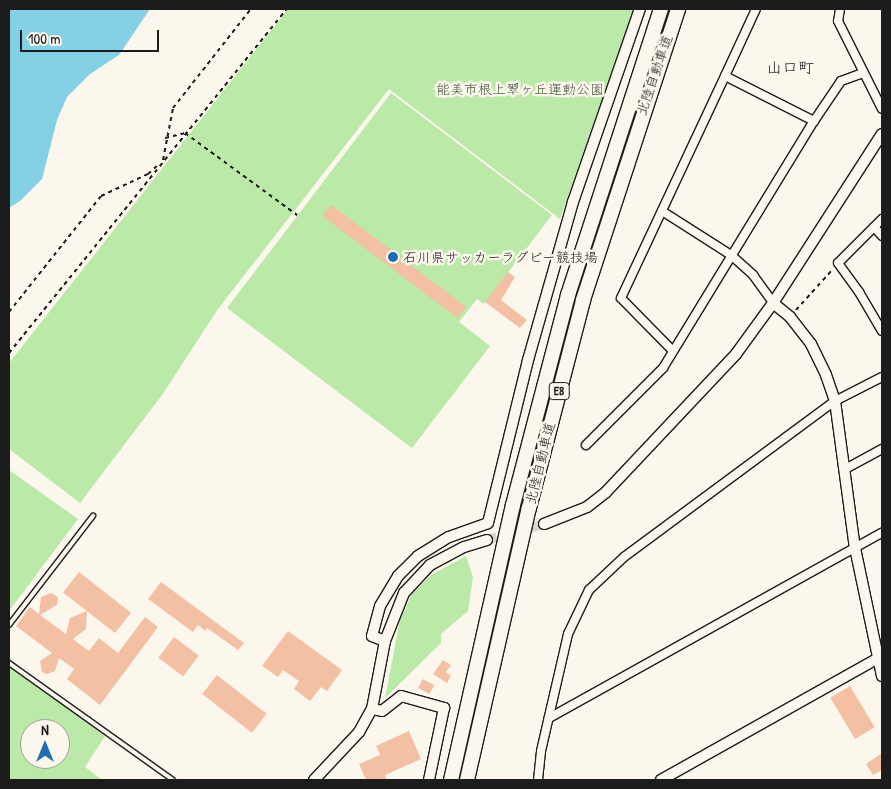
<!DOCTYPE html>
<meta charset="utf-8">
<style>
body{margin:0}
#map{position:relative;width:891px;height:789px;overflow:hidden;background:#fbf7ec;font-family:"Patrick Hand","Klee One",sans-serif}
div>[style]{position:absolute}
.green>*{inset:0;background:#bae9a8}
.water>*{inset:0;background:#84d0e4}
.building>*{inset:0;background:#f3c0a4;transform-origin:0 0}
.tertiary-tunnel>*{height:10px;margin-top:-5px;transform-origin:0;background:repeating-linear-gradient(90deg,#dad6cd 0 10px,transparent 0 15px)}
.path>*{height:2px;margin-top:-1px;transform-origin:0;background:repeating-linear-gradient(90deg,#1c1c1c 0 4px,transparent 0 8px)}
.roads{filter:drop-shadow(1px 0 #1c1c1c) drop-shadow(-1px 0 #1c1c1c) drop-shadow(0 1px #1c1c1c) drop-shadow(0 -1px #1c1c1c)}
.service>*{height:4px;margin:-2px;padding:0 2px;transform-origin:2px;border-radius:2px;background:#fbf7ec}
.minor>*{height:8px;margin:-4px;padding:0 4px;transform-origin:4px;border-radius:4px;background:#fbf7ec}
.tertiary>*{height:10px;margin:-5px;padding:0 5px;transform-origin:5px;border-radius:5px;background:#fbf7ec}
.motorway>*{height:14px;margin:-7px;padding:0 7px;transform-origin:7px;border-radius:7px;background:#fbf7ec}
.dots>*{width:14px;height:14px;translate:-50% -50%;box-sizing:border-box;border:2px solid #fbf7ec;border-radius:50%}
span{translate:-50% -50%;white-space:nowrap;text-align:center;line-height:1.15;-webkit-text-stroke:5px #fbf7ec;paint-order:stroke}
.shield-label span{padding:1px 4px;background:#fbf7ec;border:1px solid;border-radius:4px;-webkit-text-stroke-width:0}
.shield-label{font-size:12px;color:#1c1c1c;font-weight:700}
.street-label{font-size:14px;color:#1c1c1c}
.park-label{font-size:14px;color:#4b5a46}
.poi-label{font-size:14px;color:#1c1c1c}
.left{translate:0 -50%;text-align:left}
.quarter-label{font-size:16px;color:#1c1c1c}
.frame{position:absolute;inset:0;border:10px solid #1c1c1c;pointer-events:none}
.north{position:absolute;left:20px;top:719px;width:50px;height:50px;box-sizing:border-box;background:#fbf7ec;border:1px solid #a29f99;border-radius:50%;rotate:0deg;font-size:14px;font-weight:700;line-height:20px;text-align:center;color:#1c1c1c}
.north::after{content:'';display:block;margin:auto;width:18px;height:22px;background:#1f6fb2;clip-path:polygon(50% 0,100% 100%,50% 72%,0 100%)}
.scale{position:absolute;left:20px;top:30px;width:139px;height:22px;box-sizing:border-box;border:2px solid #1c1c1c;border-top:0;padding-left:6px;font-size:15px;line-height:18px;white-space:nowrap;color:#1c1c1c;-webkit-text-stroke:4px #fbf7ec;paint-order:stroke}
</style>
<div id="map">
<div class="green">
<i style="clip-path:polygon(288px 9px,634px 9px,560px 219px,389px 89px,218px 309px,162px 395px,80px 503px,9px 449px,9px 363px)"></i>
<i style="clip-path:polygon(391px 93px,552px 215px,484px 304px,477px 299px,459px 322px,490px 346px,412px 448px,227px 308px)"></i>
<i style="clip-path:polygon(9px 470px,78px 519px,9px 611px)"></i>
<i style="clip-path:polygon(466px 556px,473px 577px,468px 611px,441px 634px,441px 643px,385px 698px,400px 620px,412px 594px,431px 575px)"></i>
<i style="clip-path:polygon(evenodd,9px 661px,105px 736px,85px 767px,102px 780px,9px 780px,9px 661px,30px 729px,60px 729px,60px 759px,30px 759px,30px 729px)"></i>
</div>
<div class="water">
<i style="clip-path:polygon(9px 9px,150px 9px,119px 55px,90px 74px,67px 97px,57px 120px,42px 179px,20px 201px,9px 208px)"></i>
</div>
<div class="building">
<i style="left:331px;top:205px;width:169px;height:14px;rotate:37deg"></i>
<i style="clip-path:polygon(508px 272px,515px 277px,501px 300px,527px 320px,520px 328px,485px 302px)"></i>
<i style="left:79px;top:572px;width:66px;height:26px;rotate:38deg"></i>
<i style="clip-path:polygon(161px 582px,244px 643px,238px 650px,207px 628px,205px 631px,198px 625px,193px 632px,148px 599px)"></i>
<i style="clip-path:polygon(51px 593px,58px 597px,57px 605px,40px 615px,66px 634px,70px 618px,87px 611px,86px 629px,73px 639px,89px 651px,99px 638px,118px 653px,145px 617px,158px 627px,100px 705px,67px 679px,74px 669px,59px 658px,55px 671px,47px 674px,42px 672px,40px 661px,52px 653px,16px 626px,30px 607px,39px 614px,41px 597px)"></i>
<i style="clip-path:polygon(288px 631px,342px 670px,327px 691px,321px 687px,310px 701px,294px 689px,299px 681px,283px 670px,278px 677px,262px 666px)"></i>
<i style="left:174px;top:637px;width:31px;height:26px;rotate:37deg"></i>
<i style="clip-path:polygon(443px 660px,451px 665px,446px 672px,451px 676px,447px 683px,433px 674px)"></i>
<i style="left:217px;top:675px;width:63px;height:24px;rotate:38deg"></i>
<i style="left:423px;top:679px;width:13px;height:10px;rotate:29deg"></i>
<i style="left:850px;top:686px;width:48px;height:23px;rotate:59deg"></i>
<i style="clip-path:polygon(409px 731px,421px 759px,385px 775px,387px 780px,366px 780px,359px 764px,380px 755px,376px 746px)"></i>
<i style="clip-path:polygon(882px 753px,882px 770px,873px 775px,866px 764px)"></i>
</div>
<div class="tertiary-tunnel">
<i style="left:487px;top:540px;width:59px;rotate:-15.7deg"></i>
</div>
<div class="path">
<i style="left:165px;top:138px;width:21px;rotate:-14deg"></i>
<i style="left:185px;top:133px;width:139px;rotate:36.2deg"></i>
<i style="left:163px;top:160px;width:53px;rotate:-79.1deg"></i>
<i style="left:173px;top:108px;width:126px;rotate:-51.8deg"></i>
<i style="left:796px;top:310px;width:55px;rotate:-47.9deg"></i>
<i style="left:9px;top:312px;width:148px;rotate:-51.6deg"></i>
<i style="left:101px;top:196px;width:52px;rotate:-25.1deg"></i>
<i style="left:148px;top:174px;width:13px;rotate:-42deg"></i>
<i style="left:9px;top:353px;width:442px;rotate:-51.1deg"></i>
</div>
<div class="roads">
<div class="service">
<i style="left:9px;top:625px;width:138px;rotate:-52.4deg"></i>
<i style="left:9px;top:663px;width:201px;rotate:35.5deg"></i>
</div>
<div class="minor">
<i style="left:840px;top:9px;width:12px;rotate:99deg"></i>
<i style="left:838px;top:21px;width:98px;rotate:63.4deg"></i>
<i style="left:725px;top:76px;width:74px;rotate:-65.2deg"></i>
<i style="left:662px;top:211px;width:82px;rotate:32.5deg"></i>
<i style="left:731px;top:255px;width:30px;rotate:42deg"></i>
<i style="left:753px;top:275px;width:34px;rotate:54deg"></i>
<i style="left:882px;top:219px;width:62px;rotate:135deg"></i>
<i style="left:838px;top:263px;width:36px;rotate:54deg"></i>
<i style="left:859px;top:292px;width:45px;rotate:59.5deg"></i>
<i style="left:874px;top:227px;width:12px;rotate:48deg"></i>
<i style="left:673px;top:351px;width:74px;rotate:-134.5deg"></i>
<i style="left:621px;top:298px;width:245px;rotate:-64.9deg"></i>
<i style="left:725px;top:76px;width:100px;rotate:26.8deg"></i>
<i style="left:814px;top:121px;width:48px;rotate:-56deg"></i>
<i style="left:841px;top:81px;width:23px;rotate:-20deg"></i>
<i style="left:586px;top:445px;width:109px;rotate:-45deg"></i>
<i style="left:663px;top:368px;width:289px;rotate:-58.6deg"></i>
<i style="left:845px;top:469px;width:42px;rotate:-28.4deg"></i>
<i style="left:549px;top:718px;width:381px;rotate:-29.1deg"></i>
<i style="left:538px;top:780px;width:29px;rotate:-84deg"></i>
<i style="left:541px;top:751px;width:120px;rotate:-77deg"></i>
<i style="left:568px;top:634px;width:49px;rotate:-64.5deg"></i>
<i style="left:589px;top:590px;width:48px;rotate:-43.3deg"></i>
<i style="left:624px;top:557px;width:262px;rotate:-36.5deg"></i>
<i style="left:835px;top:401px;width:53px;rotate:-27.1deg"></i>
</div>
<div class="tertiary">
<i style="left:773px;top:303px;width:22px;rotate:39deg"></i>
<i style="left:790px;top:317px;width:34px;rotate:52deg"></i>
<i style="left:811px;top:344px;width:34px;rotate:64deg"></i>
<i style="left:826px;top:375px;width:28px;rotate:71deg"></i>
<i style="left:835px;top:401px;width:148px;rotate:82.3deg"></i>
<i style="left:855px;top:548px;width:131px;rotate:78.1deg"></i>
<i style="left:544px;top:524px;width:46px;rotate:-21.6deg"></i>
<i style="left:587px;top:507px;width:24px;rotate:-38deg"></i>
<i style="left:606px;top:492px;width:190px;rotate:-46.7deg"></i>
<i style="left:736px;top:354px;width:63px;rotate:-54deg"></i>
<i style="left:773px;top:303px;width:201px;rotate:-57.2deg"></i>
<i style="left:385px;top:641px;width:14px;rotate:-159deg"></i>
<i style="left:372px;top:636px;width:31px;rotate:-75deg"></i>
<i style="left:380px;top:606px;width:35px;rotate:-59deg"></i>
<i style="left:398px;top:576px;width:28px;rotate:-45deg"></i>
<i style="left:418px;top:556px;width:36px;rotate:-32deg"></i>
<i style="left:449px;top:537px;width:41px;rotate:-19.7deg"></i>
<i style="left:488px;top:523px;width:168px;rotate:-76.2deg"></i>
<i style="left:528px;top:360px;width:164px;rotate:-74.1deg"></i>
<i style="left:573px;top:202px;width:204px;rotate:-70.9deg"></i>
<i style="left:372px;top:709px;width:10px;rotate:11deg"></i>
<i style="left:382px;top:711px;width:24px;rotate:-38deg"></i>
<i style="left:401px;top:696px;width:45px;rotate:15.6deg"></i>
<i style="left:444px;top:708px;width:74px;rotate:101.8deg"></i>
<i style="left:314px;top:780px;width:66px;rotate:-46.8deg"></i>
<i style="left:359px;top:732px;width:26px;rotate:-61deg"></i>
<i style="left:372px;top:709px;width:69px;rotate:-79.2deg"></i>
<i style="left:385px;top:641px;width:52px;rotate:-68.4deg"></i>
<i style="left:404px;top:593px;width:38px;rotate:-47deg"></i>
<i style="left:430px;top:565px;width:38px;rotate:-28deg"></i>
<i style="left:464px;top:547px;width:24px;rotate:-17deg"></i>
<i style="left:661px;top:780px;width:253px;rotate:-29.3deg"></i>
</div>
<div class="motorway">
<i style="left:451px;top:780px;width:282px;rotate:-77.3deg"></i>
<i style="left:513px;top:505px;width:217px;rotate:-75.3deg"></i>
<i style="left:568px;top:295px;width:301px;rotate:-72deg"></i>
<i style="left:467px;top:780px;width:279px;rotate:-77.2deg"></i>
<i style="left:529px;top:508px;width:215px;rotate:-75.4deg"></i>
<i style="left:583px;top:300px;width:306px;rotate:-71.9deg"></i>
</div>
</div>
<div class="dots">
<i style="left:393px;top:257px;background:#1f6fb2"></i>
</div>
<div class="shield-label">
<span style="left:559px;top:391px">E8</span>
</div>
<div class="street-label">
<span style="left:654px;top:75px;rotate:-71deg">北陸自動車道</span>
<span style="left:540px;top:463px;rotate:-76deg">北陸自動車道</span>
</div>
<div class="park-label">
<span style="left:520px;top:89px">能美市根上翠ヶ丘運動公園</span>
</div>
<div class="poi-label">
<span class="left" style="left:403px;top:257px">石川県サッカーラグビー競技場</span>
</div>
<div class="quarter-label">
<span style="left:790px;top:67px">山口町</span>
</div>
<div class="frame"></div>
<div class="north">N</div>
<div class="scale">100 m</div>
</div>
